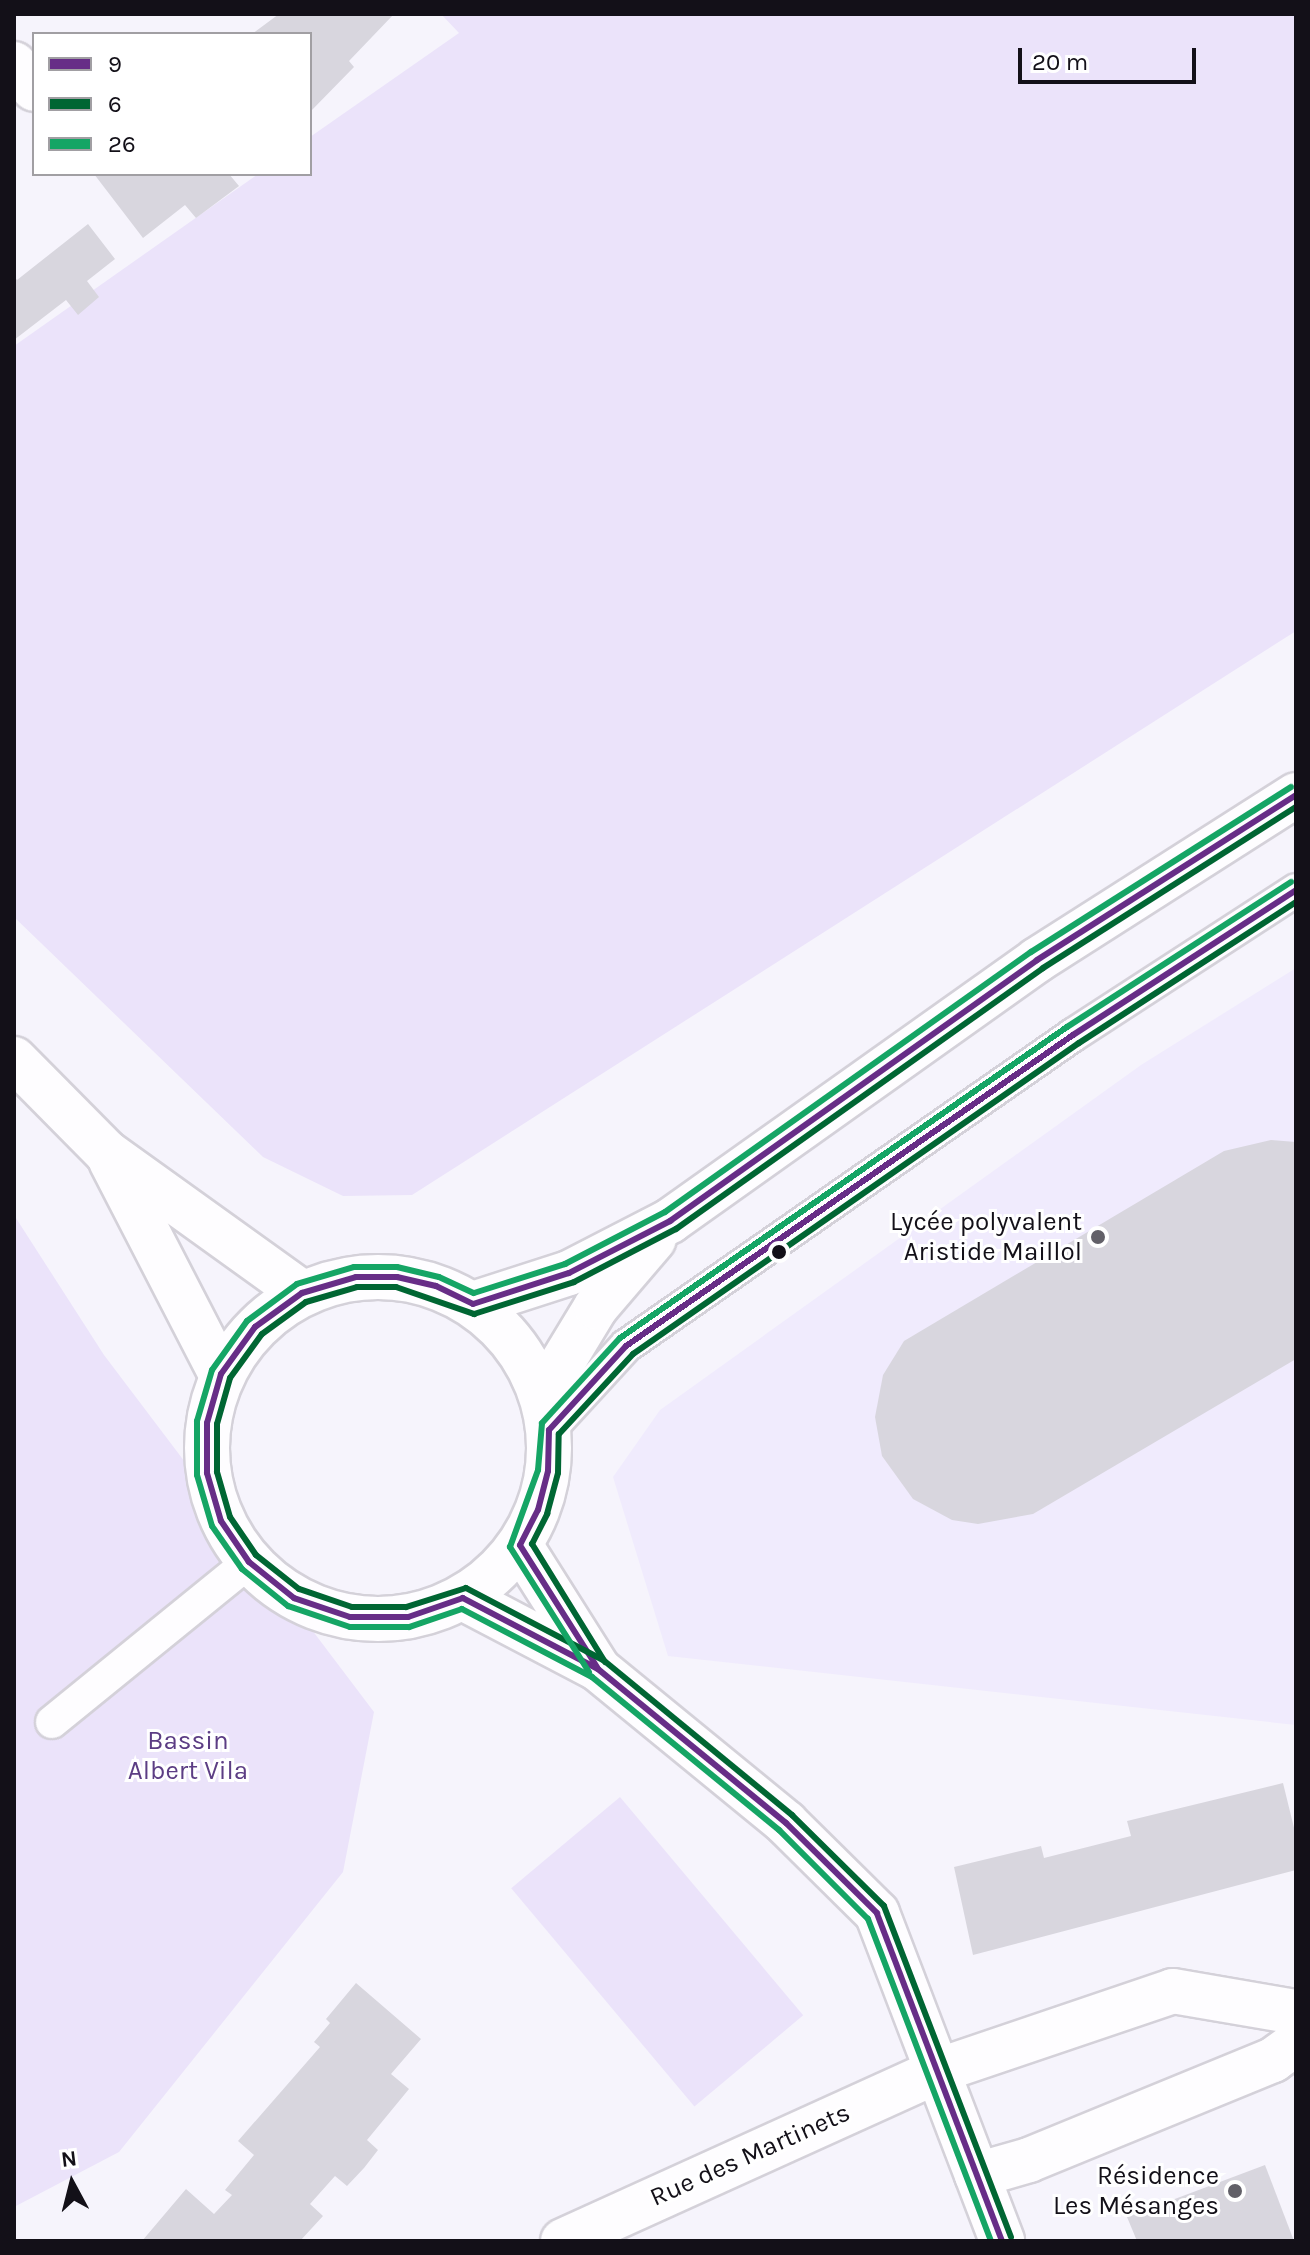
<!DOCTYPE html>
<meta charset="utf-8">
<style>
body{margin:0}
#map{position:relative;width:1310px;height:2255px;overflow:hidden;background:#f6f4fc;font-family:Karla,sans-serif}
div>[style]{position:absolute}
.built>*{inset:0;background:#f0ebfd}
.green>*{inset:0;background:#ebe3fa;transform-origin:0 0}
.building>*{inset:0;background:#d8d6de}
.roads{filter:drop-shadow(2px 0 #d4d1d9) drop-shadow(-2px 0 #d4d1d9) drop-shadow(0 2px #d4d1d9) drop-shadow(0 -2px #d4d1d9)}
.service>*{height:32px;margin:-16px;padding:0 16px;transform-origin:16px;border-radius:16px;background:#fefdff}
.minor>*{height:44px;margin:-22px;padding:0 22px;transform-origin:22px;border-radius:22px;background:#fefdff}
.minor>.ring{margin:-22px;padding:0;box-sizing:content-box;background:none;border:44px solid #fefdff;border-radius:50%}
.bus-1>*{height:6px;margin:-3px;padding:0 3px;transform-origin:3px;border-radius:3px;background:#672d87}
.bus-2>*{height:6px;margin:-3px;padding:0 3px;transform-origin:3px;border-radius:3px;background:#063}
.bus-3>*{height:6px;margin:-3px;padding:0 3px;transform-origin:3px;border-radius:3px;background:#15a565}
.dots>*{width:22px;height:22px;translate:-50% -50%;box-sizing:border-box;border:4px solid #fff;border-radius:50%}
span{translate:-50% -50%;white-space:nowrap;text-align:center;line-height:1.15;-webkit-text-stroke:6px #fff;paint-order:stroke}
.poi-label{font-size:26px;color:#131018}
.right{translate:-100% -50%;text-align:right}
.park-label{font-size:26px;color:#5c3d84}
.street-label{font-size:26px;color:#131018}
.frame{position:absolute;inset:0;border:16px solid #131018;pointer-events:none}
.legend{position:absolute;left:32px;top:32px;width:280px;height:144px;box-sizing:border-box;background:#fff;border:2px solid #a19fa3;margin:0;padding:10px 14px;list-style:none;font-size:24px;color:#131018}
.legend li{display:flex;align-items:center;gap:16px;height:40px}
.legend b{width:40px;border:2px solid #a19fa3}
.north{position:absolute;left:32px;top:2143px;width:80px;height:80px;-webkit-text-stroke:6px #fff;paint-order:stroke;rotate:353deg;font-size:22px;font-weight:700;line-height:32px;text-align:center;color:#131018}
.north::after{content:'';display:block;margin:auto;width:28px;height:36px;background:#131018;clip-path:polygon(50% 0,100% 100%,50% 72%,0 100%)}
.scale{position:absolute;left:1018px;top:48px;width:178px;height:36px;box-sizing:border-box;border:4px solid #131018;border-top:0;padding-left:10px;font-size:24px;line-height:28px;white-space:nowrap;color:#131018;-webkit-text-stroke:6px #fff;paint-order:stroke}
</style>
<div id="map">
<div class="built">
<i style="clip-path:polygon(1296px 968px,1296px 1725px,668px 1656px,613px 1477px,660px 1410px,1141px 1065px)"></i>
</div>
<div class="green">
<i style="clip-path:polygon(441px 14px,1296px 14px,1296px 631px,412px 1195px,343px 1196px,263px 1157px,14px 917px,14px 346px,258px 174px,310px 174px,310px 137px,459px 33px)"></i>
<i style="clip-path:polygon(14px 1215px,104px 1355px,374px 1712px,343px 1872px,119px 2152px,14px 2207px)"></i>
<i style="left:620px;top:1797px;width:285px;height:142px;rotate:50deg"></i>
</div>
<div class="building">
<i style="clip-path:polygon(279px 14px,394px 14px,349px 61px,354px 67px,310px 112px,310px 34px,252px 34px)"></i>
<i style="clip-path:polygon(94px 174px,229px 174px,239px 186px,196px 218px,185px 205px,143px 238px)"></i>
<i style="clip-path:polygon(88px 224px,115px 259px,87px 281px,99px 297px,78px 315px,66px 300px,14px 340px,14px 276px,17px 280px)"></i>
<i style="clip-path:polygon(1271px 1140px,1296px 1142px,1296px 1359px,1033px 1514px,978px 1524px,952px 1520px,913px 1499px,882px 1456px,875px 1417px,883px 1375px,904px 1341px,1224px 1151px)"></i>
<i style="clip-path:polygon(1283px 1783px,1296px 1836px,1296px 1870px,973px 1955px,954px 1867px,1041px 1846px,1044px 1858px,1131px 1836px,1127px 1821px)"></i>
<i style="clip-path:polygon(356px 1983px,421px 2039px,391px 2074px,409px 2089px,367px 2140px,378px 2150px,364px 2168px,347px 2186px,335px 2176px,310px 2204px,323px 2216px,300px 2241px,142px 2241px,186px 2189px,214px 2214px,232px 2195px,225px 2190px,254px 2155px,238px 2141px,320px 2047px,314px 2042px,330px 2023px,326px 2019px)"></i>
<i style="clip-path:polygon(1265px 2165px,1294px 2241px,1137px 2241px,1127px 2217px)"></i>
</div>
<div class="roads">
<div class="service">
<i style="left:549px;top:1430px;width:114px;rotate:-47.5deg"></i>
<i style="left:626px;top:1346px;width:545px;rotate:-34.83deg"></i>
<i style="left:1073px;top:1035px;width:266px;rotate:-33deg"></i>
<i style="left:52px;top:1722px;width:254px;rotate:-39.1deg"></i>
</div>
<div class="minor">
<i style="left:14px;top:64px;width:32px;rotate:51deg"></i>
<i style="left:14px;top:1059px;width:131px;rotate:45.3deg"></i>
<i style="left:106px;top:1152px;width:241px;rotate:35.7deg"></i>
<i style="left:111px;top:1161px;width:240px;rotate:62.7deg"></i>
<i class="ring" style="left:207px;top:1277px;width:298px;height:298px"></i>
<i style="left:473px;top:1304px;width:101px;rotate:-17.9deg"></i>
<i style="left:569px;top:1273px;width:114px;rotate:-27.2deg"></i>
<i style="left:670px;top:1221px;width:450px;rotate:-35.4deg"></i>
<i style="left:1037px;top:960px;width:307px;rotate:-32.5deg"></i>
<i style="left:542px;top:1396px;width:104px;rotate:-58.8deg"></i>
<i style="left:596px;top:1307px;width:89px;rotate:-49.5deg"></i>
<i style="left:520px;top:1545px;width:144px;rotate:57.7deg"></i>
<i style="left:463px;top:1598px;width:153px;rotate:27.7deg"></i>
<i style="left:598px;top:1669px;width:243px;rotate:39.3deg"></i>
<i style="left:786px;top:1823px;width:128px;rotate:44.7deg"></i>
<i style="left:877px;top:1913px;width:351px;rotate:69.1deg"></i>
<i style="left:977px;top:2175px;width:54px;rotate:-16.1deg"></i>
<i style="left:1029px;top:2160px;width:264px;rotate:-22.3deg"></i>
<i style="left:1273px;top:2060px;width:29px;rotate:-36deg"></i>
<i style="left:563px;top:2241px;width:411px;rotate:-24.4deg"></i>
<i style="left:937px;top:2071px;width:249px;rotate:-18.7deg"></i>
<i style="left:1173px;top:1991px;width:125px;rotate:9.7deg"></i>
</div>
</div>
<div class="bus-1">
<i style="left:597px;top:1667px;width:144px;rotate:-122.3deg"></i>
<i style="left:520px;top:1545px;width:39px;rotate:-63deg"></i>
<i style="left:538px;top:1510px;width:40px;rotate:-75.6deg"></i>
<i style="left:548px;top:1471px;width:41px;rotate:-88.6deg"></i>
<i style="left:549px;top:1430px;width:114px;rotate:-47.5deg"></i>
<i style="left:626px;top:1346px;width:545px;rotate:-34.83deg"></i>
<i style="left:1073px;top:1035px;width:266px;rotate:-33deg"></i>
<i style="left:1002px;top:2241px;width:351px;rotate:-110.9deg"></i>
<i style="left:877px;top:1913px;width:128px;rotate:-135.3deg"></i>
<i style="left:786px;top:1823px;width:243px;rotate:-140.7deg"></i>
<i style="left:598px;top:1669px;width:153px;rotate:-152.3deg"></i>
<i style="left:463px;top:1598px;width:58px;rotate:160.9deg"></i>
<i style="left:408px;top:1617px;width:58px;rotate:180deg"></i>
<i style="left:350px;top:1617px;width:59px;rotate:-161.3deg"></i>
<i style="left:294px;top:1598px;width:58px;rotate:-141.3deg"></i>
<i style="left:249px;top:1562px;width:50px;rotate:-124.3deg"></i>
<i style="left:221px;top:1521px;width:50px;rotate:-106.3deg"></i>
<i style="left:207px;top:1473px;width:50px;rotate:-90deg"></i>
<i style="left:207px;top:1423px;width:51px;rotate:-74.1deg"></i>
<i style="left:221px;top:1374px;width:58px;rotate:-54.1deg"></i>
<i style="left:255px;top:1327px;width:58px;rotate:-35.9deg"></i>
<i style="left:302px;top:1293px;width:56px;rotate:-16.5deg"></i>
<i style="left:356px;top:1277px;width:41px"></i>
<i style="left:397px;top:1277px;width:40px;rotate:13deg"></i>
<i style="left:436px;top:1286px;width:41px;rotate:25.9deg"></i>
<i style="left:473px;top:1304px;width:101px;rotate:-17.9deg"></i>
<i style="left:569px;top:1273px;width:114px;rotate:-27.2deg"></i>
<i style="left:670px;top:1221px;width:450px;rotate:-35.4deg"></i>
<i style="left:1037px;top:960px;width:307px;rotate:-32.5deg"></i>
</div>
<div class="bus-2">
<i style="left:605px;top:1662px;width:139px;rotate:-121.7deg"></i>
<i style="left:532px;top:1544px;width:34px;rotate:-63deg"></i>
<i style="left:547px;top:1514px;width:42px;rotate:-75deg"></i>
<i style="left:558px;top:1473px;width:39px;rotate:-89deg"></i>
<i style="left:559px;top:1434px;width:109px;rotate:-47.2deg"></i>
<i style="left:633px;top:1354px;width:544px;rotate:-34.89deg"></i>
<i style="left:1079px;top:1043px;width:259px;rotate:-33deg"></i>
<i style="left:1011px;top:2237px;width:355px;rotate:-111deg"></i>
<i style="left:884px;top:1906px;width:129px;rotate:-135.3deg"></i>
<i style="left:792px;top:1815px;width:244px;rotate:-140.6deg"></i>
<i style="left:603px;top:1660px;width:155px;rotate:-152.3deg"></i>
<i style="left:466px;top:1588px;width:63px;rotate:162.4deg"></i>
<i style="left:406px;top:1607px;width:54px;rotate:180deg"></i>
<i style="left:352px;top:1607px;width:56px;rotate:-161.2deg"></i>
<i style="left:299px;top:1589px;width:55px;rotate:-141.7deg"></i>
<i style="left:256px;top:1555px;width:46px;rotate:-124.4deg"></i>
<i style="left:230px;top:1517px;width:47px;rotate:-106.1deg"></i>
<i style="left:217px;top:1472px;width:48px;rotate:-90deg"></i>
<i style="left:217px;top:1424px;width:48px;rotate:-74.2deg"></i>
<i style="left:230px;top:1378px;width:54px;rotate:-54deg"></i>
<i style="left:262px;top:1334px;width:54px;rotate:-36deg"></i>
<i style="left:306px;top:1302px;width:53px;rotate:-16.4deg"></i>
<i style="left:357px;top:1287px;width:39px"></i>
<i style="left:396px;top:1287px;width:83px;rotate:19.1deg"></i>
<i style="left:474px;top:1314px;width:105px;rotate:-17.7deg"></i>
<i style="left:574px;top:1282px;width:115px;rotate:-27.5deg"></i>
<i style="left:676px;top:1229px;width:450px;rotate:-35.4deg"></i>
<i style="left:1043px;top:968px;width:300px;rotate:-32.5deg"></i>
</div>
<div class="bus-3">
<i style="left:589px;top:1672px;width:148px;rotate:-122.3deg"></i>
<i style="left:510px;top:1547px;width:82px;rotate:-70deg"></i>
<i style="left:538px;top:1470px;width:47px;rotate:-85.1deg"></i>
<i style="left:542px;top:1423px;width:115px;rotate:-47.5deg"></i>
<i style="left:620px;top:1338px;width:545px;rotate:-34.83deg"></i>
<i style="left:1067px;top:1027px;width:267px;rotate:-32.9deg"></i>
<i style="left:991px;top:2241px;width:345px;rotate:-110.9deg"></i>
<i style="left:868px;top:1919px;width:126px;rotate:-135deg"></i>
<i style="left:779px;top:1830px;width:242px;rotate:-140.7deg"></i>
<i style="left:592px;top:1677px;width:147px;rotate:-152.4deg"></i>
<i style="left:462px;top:1609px;width:56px;rotate:161.2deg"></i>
<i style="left:409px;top:1627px;width:59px;rotate:180deg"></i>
<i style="left:350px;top:1627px;width:65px;rotate:-161.3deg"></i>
<i style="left:288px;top:1606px;width:59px;rotate:-141.2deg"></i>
<i style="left:242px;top:1569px;width:52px;rotate:-124.9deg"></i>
<i style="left:212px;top:1526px;width:53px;rotate:-106.4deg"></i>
<i style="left:197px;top:1475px;width:54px;rotate:-90deg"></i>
<i style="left:197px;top:1421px;width:53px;rotate:-73.6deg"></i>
<i style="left:212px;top:1370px;width:60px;rotate:-54.5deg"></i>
<i style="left:247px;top:1321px;width:62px;rotate:-36.5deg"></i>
<i style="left:297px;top:1284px;width:59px;rotate:-16.6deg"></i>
<i style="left:354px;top:1267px;width:43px"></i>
<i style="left:397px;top:1267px;width:43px;rotate:13.4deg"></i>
<i style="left:439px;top:1277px;width:38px;rotate:25deg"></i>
<i style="left:474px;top:1293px;width:96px;rotate:-17.7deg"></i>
<i style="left:565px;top:1264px;width:113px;rotate:-27.5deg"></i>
<i style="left:665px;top:1212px;width:449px;rotate:-35.4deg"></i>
<i style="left:1031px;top:952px;width:308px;rotate:-32.4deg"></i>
</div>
<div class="dots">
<i style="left:1098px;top:1237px;background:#626068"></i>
<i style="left:779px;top:1252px;background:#131018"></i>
<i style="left:1235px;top:2191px;background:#626068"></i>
</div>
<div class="poi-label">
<span class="right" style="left:1082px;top:1237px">Lycée polyvalent<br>Aristide Maillol</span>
<span class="right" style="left:1219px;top:2191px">Résidence<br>Les Mésanges</span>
</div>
<div class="park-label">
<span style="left:188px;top:1756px">Bassin<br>Albert Vila</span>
</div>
<div class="street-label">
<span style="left:750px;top:2155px;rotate:-24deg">Rue des Martinets</span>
</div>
<div class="frame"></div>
<ul class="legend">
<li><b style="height:10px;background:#672d87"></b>9</li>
<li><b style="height:10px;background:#063"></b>6</li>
<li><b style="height:10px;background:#15a565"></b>26</li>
</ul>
<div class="north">N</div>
<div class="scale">20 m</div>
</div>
